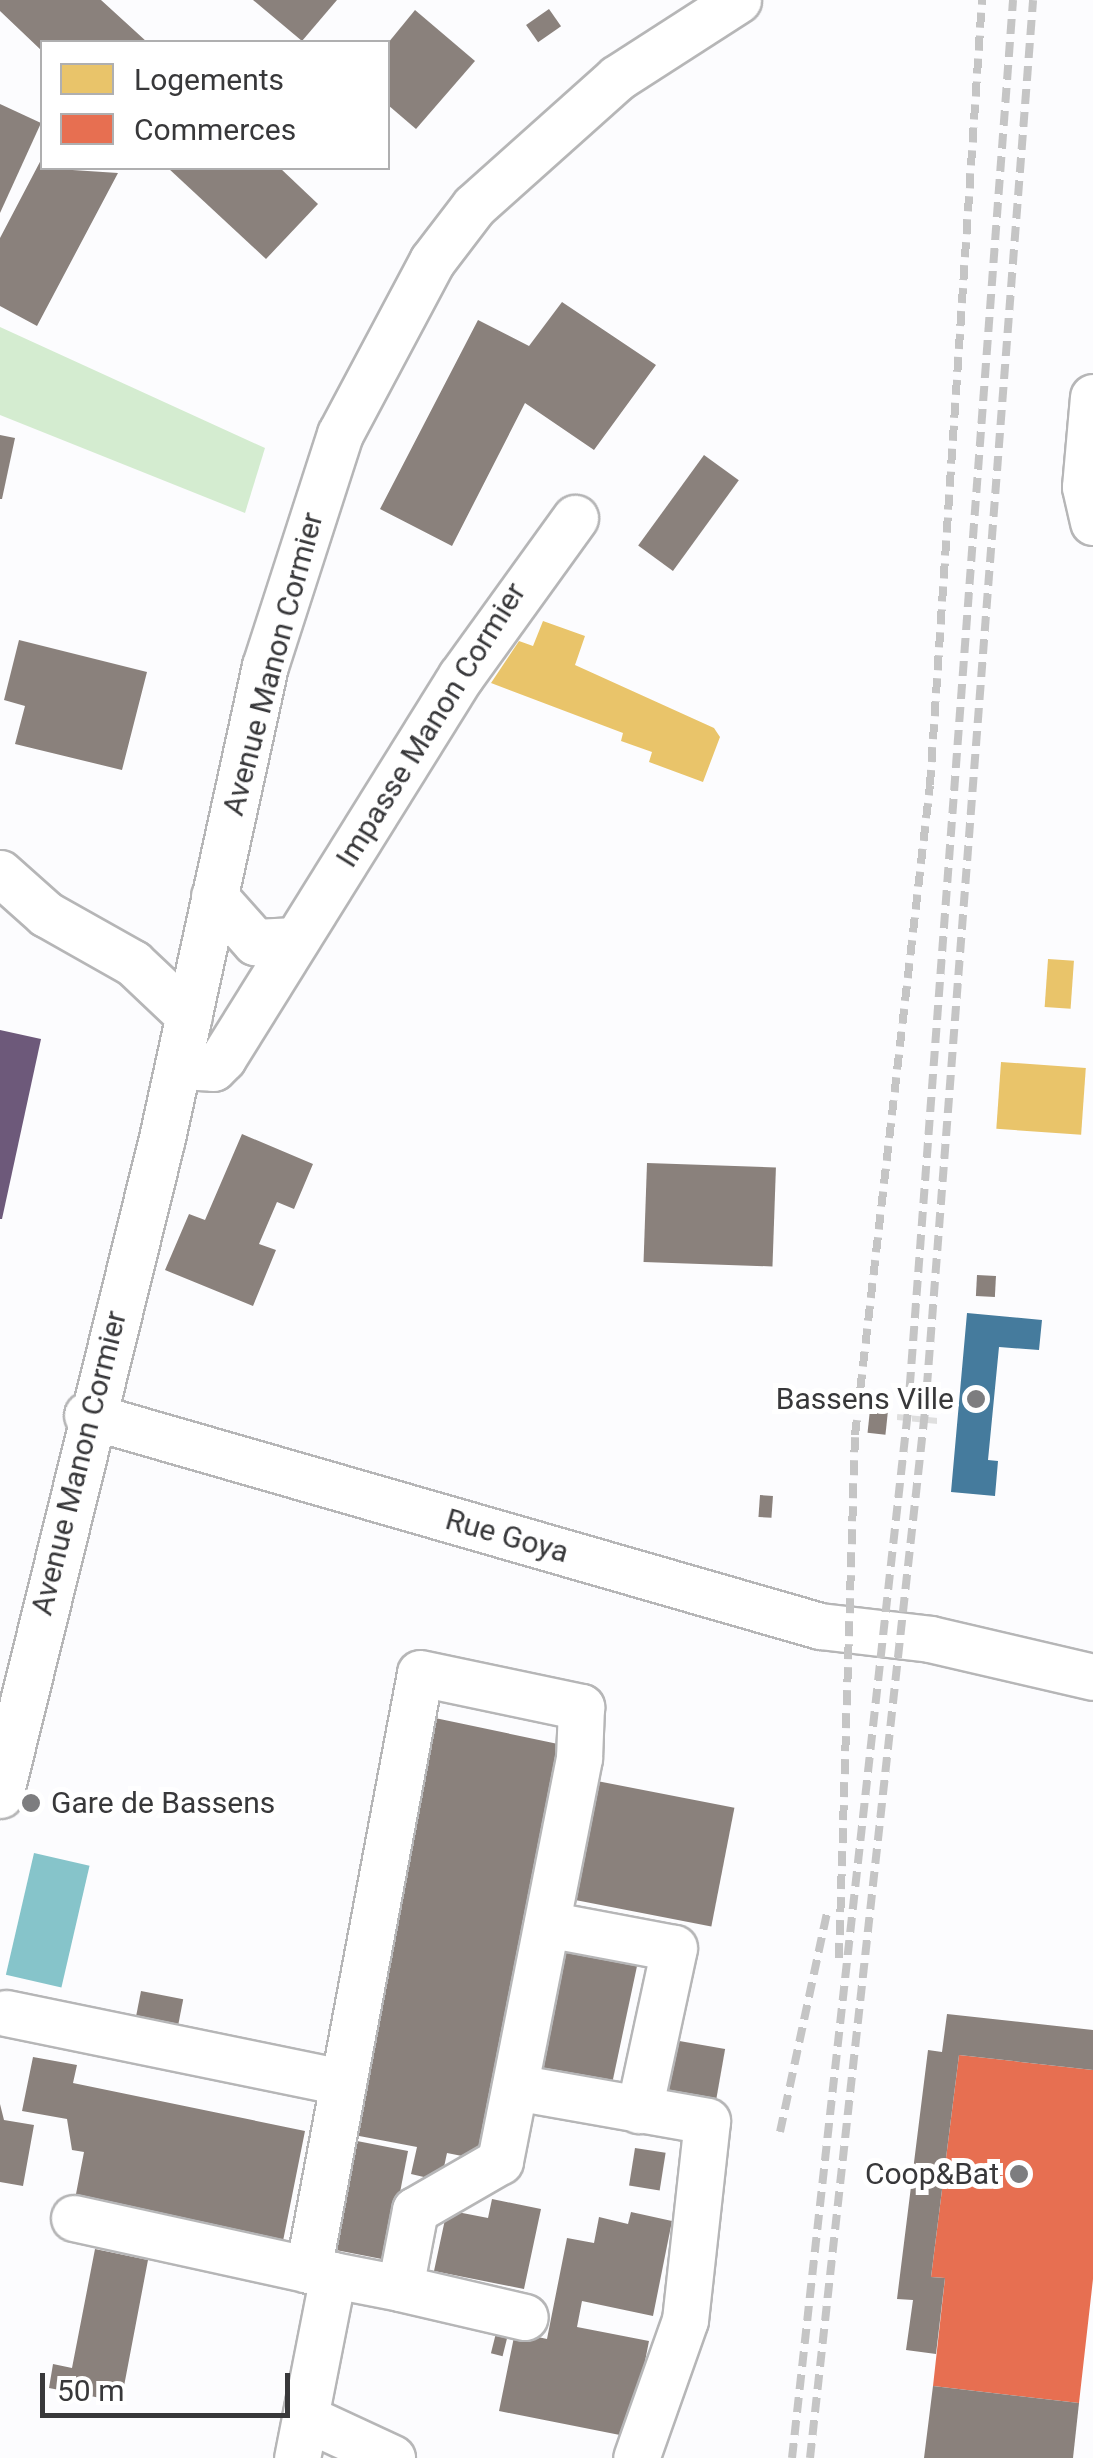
<!DOCTYPE html>
<style>
body{margin:0}
#map{position:relative;width:1093px;height:2458px;overflow:hidden;background:#fcfcfe;font-family:Roboto,sans-serif}
div>[style]{position:absolute}
.green>*{inset:0;background:#d4ecd0}
.water>*{inset:0;background:#86c4ca;transform-origin:0 0}
.homes>*{inset:0;background:#e9c46a;transform-origin:0 0}
.shops>*{inset:0;background:#e76f51}
.offices>*{inset:0;background:#6d597a}
.public>*{inset:0;background:#457b9d}
.industry>*{inset:0;background:#8a817c;transform-origin:0 0}
.path>*{height:6px;margin-top:-3px;transform-origin:0;background:repeating-linear-gradient(90deg,#dfdfdf 0 10px,transparent 0 15px)}
.roads{filter:drop-shadow(2px 0 #b6b6b7) drop-shadow(-2px 0 #b6b6b7) drop-shadow(0 2px #b6b6b7) drop-shadow(0 -2px #b6b6b7)}
.minor>*{height:45px;margin:-22.5px;padding:0 22.5px;transform-origin:22.5px;border-radius:22.5px;background:#fff}
.rail>*{height:8px;margin-top:-4px;transform-origin:0;background:repeating-linear-gradient(90deg,#c5c5c5 0 15px,transparent 0 23px)}
.dots>*{width:28px;height:28px;translate:-50% -50%;box-sizing:border-box;border:5px solid #fff;border-radius:50%}
span{translate:-50% -50%;white-space:nowrap;text-align:center;line-height:1.15;-webkit-text-stroke:10px #fff;paint-order:stroke}
.street-label{font-size:30px;color:#38383a}
.poi-label{font-size:30px;color:#38383a}
.right{translate:-100% -50%;text-align:right}
.left{translate:0 -50%;text-align:left}
.legend{position:absolute;left:40px;top:40px;width:350px;height:130px;box-sizing:border-box;background:#fff;border:2px solid #afafb0;margin:0;padding:12px 18px;list-style:none;font-size:30px;color:#38383a}
.legend li{display:flex;align-items:center;gap:20px;height:50px}
.legend b{width:50px;border:2px solid #afafb0}
.scale{position:absolute;left:40px;top:2373px;width:250px;height:45px;box-sizing:border-box;border:5px solid #38383a;border-top:0;padding-left:12px;font-size:30px;line-height:35px;white-space:nowrap;color:#38383a;-webkit-text-stroke:8px #fff;paint-order:stroke}
</style>
<div id="map">
<div class="green">
<i style="clip-path:polygon(0 327px,265px 448px,245px 513px,0 415px)"></i>
</div>
<div class="water">
<i style="left:34px;top:1853px;width:57px;height:125px;rotate:13deg"></i>
</div>
<div class="homes">
<i style="clip-path:polygon(543px 621px,585px 636px,575px 665px,714px 728px,720px 737px,703px 782px,649px 762px,652px 752px,621px 741px,623px 733px,491px 683px,519px 641px,533px 646px)"></i>
<i style="left:1048px;top:959px;width:26px;height:48px;rotate:4deg"></i>
<i style="left:1001px;top:1062px;width:85px;height:67px;rotate:4deg"></i>
</div>
<div class="shops">
<i style="clip-path:polygon(959px 2055px,1093px 2070px,1093px 2279px,1079px 2403px,933px 2386px,945px 2278px,931px 2277px)"></i>
</div>
<div class="offices">
<i style="clip-path:polygon(0 1030px,41px 1039px,2px 1219px,0 1219px)"></i>
</div>
<div class="public">
<i style="clip-path:polygon(967px 1313px,1042px 1320px,1039px 1350px,999px 1347px,988px 1460px,998px 1461px,995px 1496px,951px 1492px)"></i>
</div>
<div class="industry">
<i style="clip-path:polygon(0 0,101px 0,147px 42px,42px 42px,42px 51px,0 11px)"></i>
<i style="clip-path:polygon(253px 0,337px 0,302px 41px)"></i>
<i style="left:549px;top:9px;width:21px;height:28px;rotate:55deg"></i>
<i style="clip-path:polygon(415px 10px,475px 61px,416px 129px,388px 105px,388px 43px)"></i>
<i style="clip-path:polygon(0 104px,41px 123px,0 213px)"></i>
<i style="clip-path:polygon(42px 158px,42px 168px,118px 173px,37px 326px,0 306px,0 238px)"></i>
<i style="clip-path:polygon(168px 168px,280px 168px,318px 204px,266px 259px)"></i>
<i style="clip-path:polygon(562px 302px,656px 365px,594px 450px,525px 403px,452px 546px,380px 509px,478px 320px,529px 346px)"></i>
<i style="clip-path:polygon(0 435px,15px 438px,2px 499px,0 499px)"></i>
<i style="left:704px;top:455px;width:43px;height:112px;rotate:36deg"></i>
<i style="clip-path:polygon(19px 640px,147px 672px,122px 770px,15px 744px,25px 706px,4px 700px)"></i>
<i style="clip-path:polygon(242px 1134px,313px 1164px,294px 1209px,277px 1202px,259px 1244px,276px 1250px,253px 1306px,165px 1270px,189px 1214px,205px 1220px)"></i>
<i style="left:647px;top:1163px;width:129px;height:99px;rotate:2deg"></i>
<i style="left:977px;top:1275px;width:19px;height:21px;rotate:3deg"></i>
<i style="left:871px;top:1400px;width:18px;height:33px;rotate:6deg"></i>
<i style="left:760px;top:1495px;width:13px;height:22px;rotate:4deg"></i>
<i style="clip-path:polygon(435px 1718px,558px 1744px,477px 2159px,447px 2153px,441px 2181px,411px 2174px,417px 2147px,354px 2135px)"></i>
<i style="left:597px;top:1781px;width:140px;height:121px;rotate:11deg"></i>
<i style="left:564px;top:1949px;width:75px;height:123px;rotate:12deg"></i>
<i style="left:141px;top:1991px;width:43px;height:37px;rotate:11deg"></i>
<i style="clip-path:polygon(947px 2014px,1093px 2030px,1093px 2070px,959px 2055px,931px 2277px,945px 2278px,936px 2354px,906px 2350px,913px 2300px,897px 2299px,928px 2050px,942px 2052px)"></i>
<i style="left:668px;top:2039px;width:58px;height:55px;rotate:10deg"></i>
<i style="clip-path:polygon(33px 2057px,77px 2065px,73px 2083px,305px 2131px,283px 2241px,76px 2194px,84px 2152px,72px 2150px,67px 2119px,22px 2111px)"></i>
<i style="clip-path:polygon(0 2104px,4px 2120px,34px 2125px,23px 2186px,0 2182px)"></i>
<i style="left:357px;top:2141px;width:52px;height:111px;rotate:11deg"></i>
<i style="left:635px;top:2148px;width:31px;height:38px;rotate:9deg"></i>
<i style="clip-path:polygon(492px 2199px,541px 2209px,524px 2289px,434px 2271px,447px 2210px,488px 2218px)"></i>
<i style="clip-path:polygon(631px 2212px,672px 2221px,653px 2316px,582px 2301px,577px 2327px,649px 2341px,630px 2437px,499px 2411px,515px 2332px,547px 2339px,567px 2238px,594px 2243px,599px 2217px,628px 2224px)"></i>
<i style="clip-path:polygon(95px 2249px,148px 2260px,121px 2402px,49px 2388px,53px 2364px,72px 2368px)"></i>
<i style="left:497px;top:2329px;width:12px;height:25px;rotate:14deg"></i>
<i style="clip-path:polygon(933px 2386px,1079px 2403px,1073px 2458px,924px 2458px)"></i>
</div>
<div class="path">
<i style="left:897px;top:1417px;width:41px;rotate:5.6deg"></i>
</div>
<div class="roads">
<div class="minor">
<i style="left:1093px;top:397px;width:90px;rotate:95.1deg"></i>
<i style="left:1085px;top:487px;width:36px;rotate:77deg"></i>
<i style="left:0;top:873px;width:62px;rotate:41.7deg"></i>
<i style="left:46px;top:914px;width:100px;rotate:29.4deg"></i>
<i style="left:133px;top:963px;width:77px;rotate:43.4deg"></i>
<i style="left:214px;top:896px;width:62px;rotate:48.3deg"></i>
<i style="left:255px;top:942px;width:41px;rotate:-2.8deg"></i>
<i style="left:178px;top:1066px;width:35px;rotate:3deg"></i>
<i style="left:213px;top:1068px;width:14px;rotate:-45deg"></i>
<i style="left:223px;top:1058px;width:450px;rotate:-58.1deg"></i>
<i style="left:461px;top:676px;width:195px;rotate:-54.2deg"></i>
<i style="left:87px;top:1415px;width:763px;rotate:16.06deg"></i>
<i style="left:820px;top:1626px;width:111px;rotate:6.7deg"></i>
<i style="left:930px;top:1639px;width:167px;rotate:13.1deg"></i>
<i style="left:0;top:1795px;width:677px;rotate:-76.15deg"></i>
<i style="left:162px;top:1138px;width:483px;rotate:-77.7deg"></i>
<i style="left:265px;top:666px;width:244px;rotate:-72.1deg"></i>
<i style="left:340px;top:434px;width:196px;rotate:-62deg"></i>
<i style="left:432px;top:261px;width:69px;rotate:-52.6deg"></i>
<i style="left:474px;top:206px;width:192px;rotate:-41.8deg"></i>
<i style="left:617px;top:78px;width:144px;rotate:-32.8deg"></i>
<i style="left:547px;top:1924px;width:129px;rotate:10.7deg"></i>
<i style="left:674px;top:1948px;width:166px;rotate:102.2deg"></i>
<i style="left:6px;top:2013px;width:344px;rotate:11.6deg"></i>
<i style="left:515px;top:2087px;width:195px;rotate:10deg"></i>
<i style="left:707px;top:2121px;width:200px;rotate:96.3deg"></i>
<i style="left:685px;top:2320px;width:146px;rotate:109.5deg"></i>
<i style="left:74px;top:2218px;width:265px;rotate:12.4deg"></i>
<i style="left:333px;top:2275px;width:187px;rotate:101.1deg"></i>
<i style="left:308px;top:2270px;width:607px;rotate:-79.37deg"></i>
<i style="left:420px;top:1673px;width:165px;rotate:11.9deg"></i>
<i style="left:581px;top:1707px;width:51px;rotate:92.2deg"></i>
<i style="left:579px;top:1758px;width:411px;rotate:101.1deg"></i>
<i style="left:500px;top:2161px;width:98px;rotate:150deg"></i>
<i style="left:415px;top:2210px;width:79px;rotate:100.9deg"></i>
<i style="left:400px;top:2288px;width:68px;rotate:-169deg"></i>
<i style="left:400px;top:2288px;width:128px;rotate:13.1deg"></i>
<i style="left:306px;top:2418px;width:95px;rotate:24.9deg"></i>
</div>
</div>
<div class="rail">
<i style="left:839px;top:1958px;width:523px;rotate:-88.25deg"></i>
<i style="left:855px;top:1435px;width:654px;rotate:-83.42deg"></i>
<i style="left:930px;top:785px;width:787px;rotate:-86.21deg"></i>
<i style="left:780px;top:2132px;width:225px;rotate:-77.9deg"></i>
<i style="left:792px;top:2458px;width:1054px;rotate:-83.68deg"></i>
<i style="left:908px;top:1410px;width:1414px;rotate:-85.74deg"></i>
<i style="left:810px;top:2458px;width:1053px;rotate:-83.73deg"></i>
<i style="left:925px;top:1411px;width:1415px;rotate:-85.62deg"></i>
</div>
<div class="dots">
<i style="left:976px;top:1399px;background:#7d7d7f"></i>
<i style="left:31px;top:1803px;background:#7d7d7f"></i>
<i style="left:1019px;top:2174px;background:#7d7d7f"></i>
</div>
<div class="street-label">
<span style="left:273px;top:664px;rotate:-75deg">Avenue Manon Cormier</span>
<span style="left:431px;top:725px;rotate:-58deg">Impasse Manon Cormier</span>
<span style="left:79px;top:1463px;rotate:-76deg">Avenue Manon Cormier</span>
<span style="left:507px;top:1536px;rotate:16deg">Rue Goya</span>
</div>
<div class="poi-label">
<span class="right" style="left:954px;top:1399px">Bassens Ville</span>
<span class="left" style="left:51px;top:1803px">Gare de Bassens</span>
<span class="right" style="left:999px;top:2174px">Coop&amp;Bat</span>
</div>
<ul class="legend">
<li><b style="height:28px;background:#e9c46a"></b>Logements</li>
<li><b style="height:28px;background:#e76f51"></b>Commerces</li>
</ul>
<div class="scale">50 m</div>
</div>
